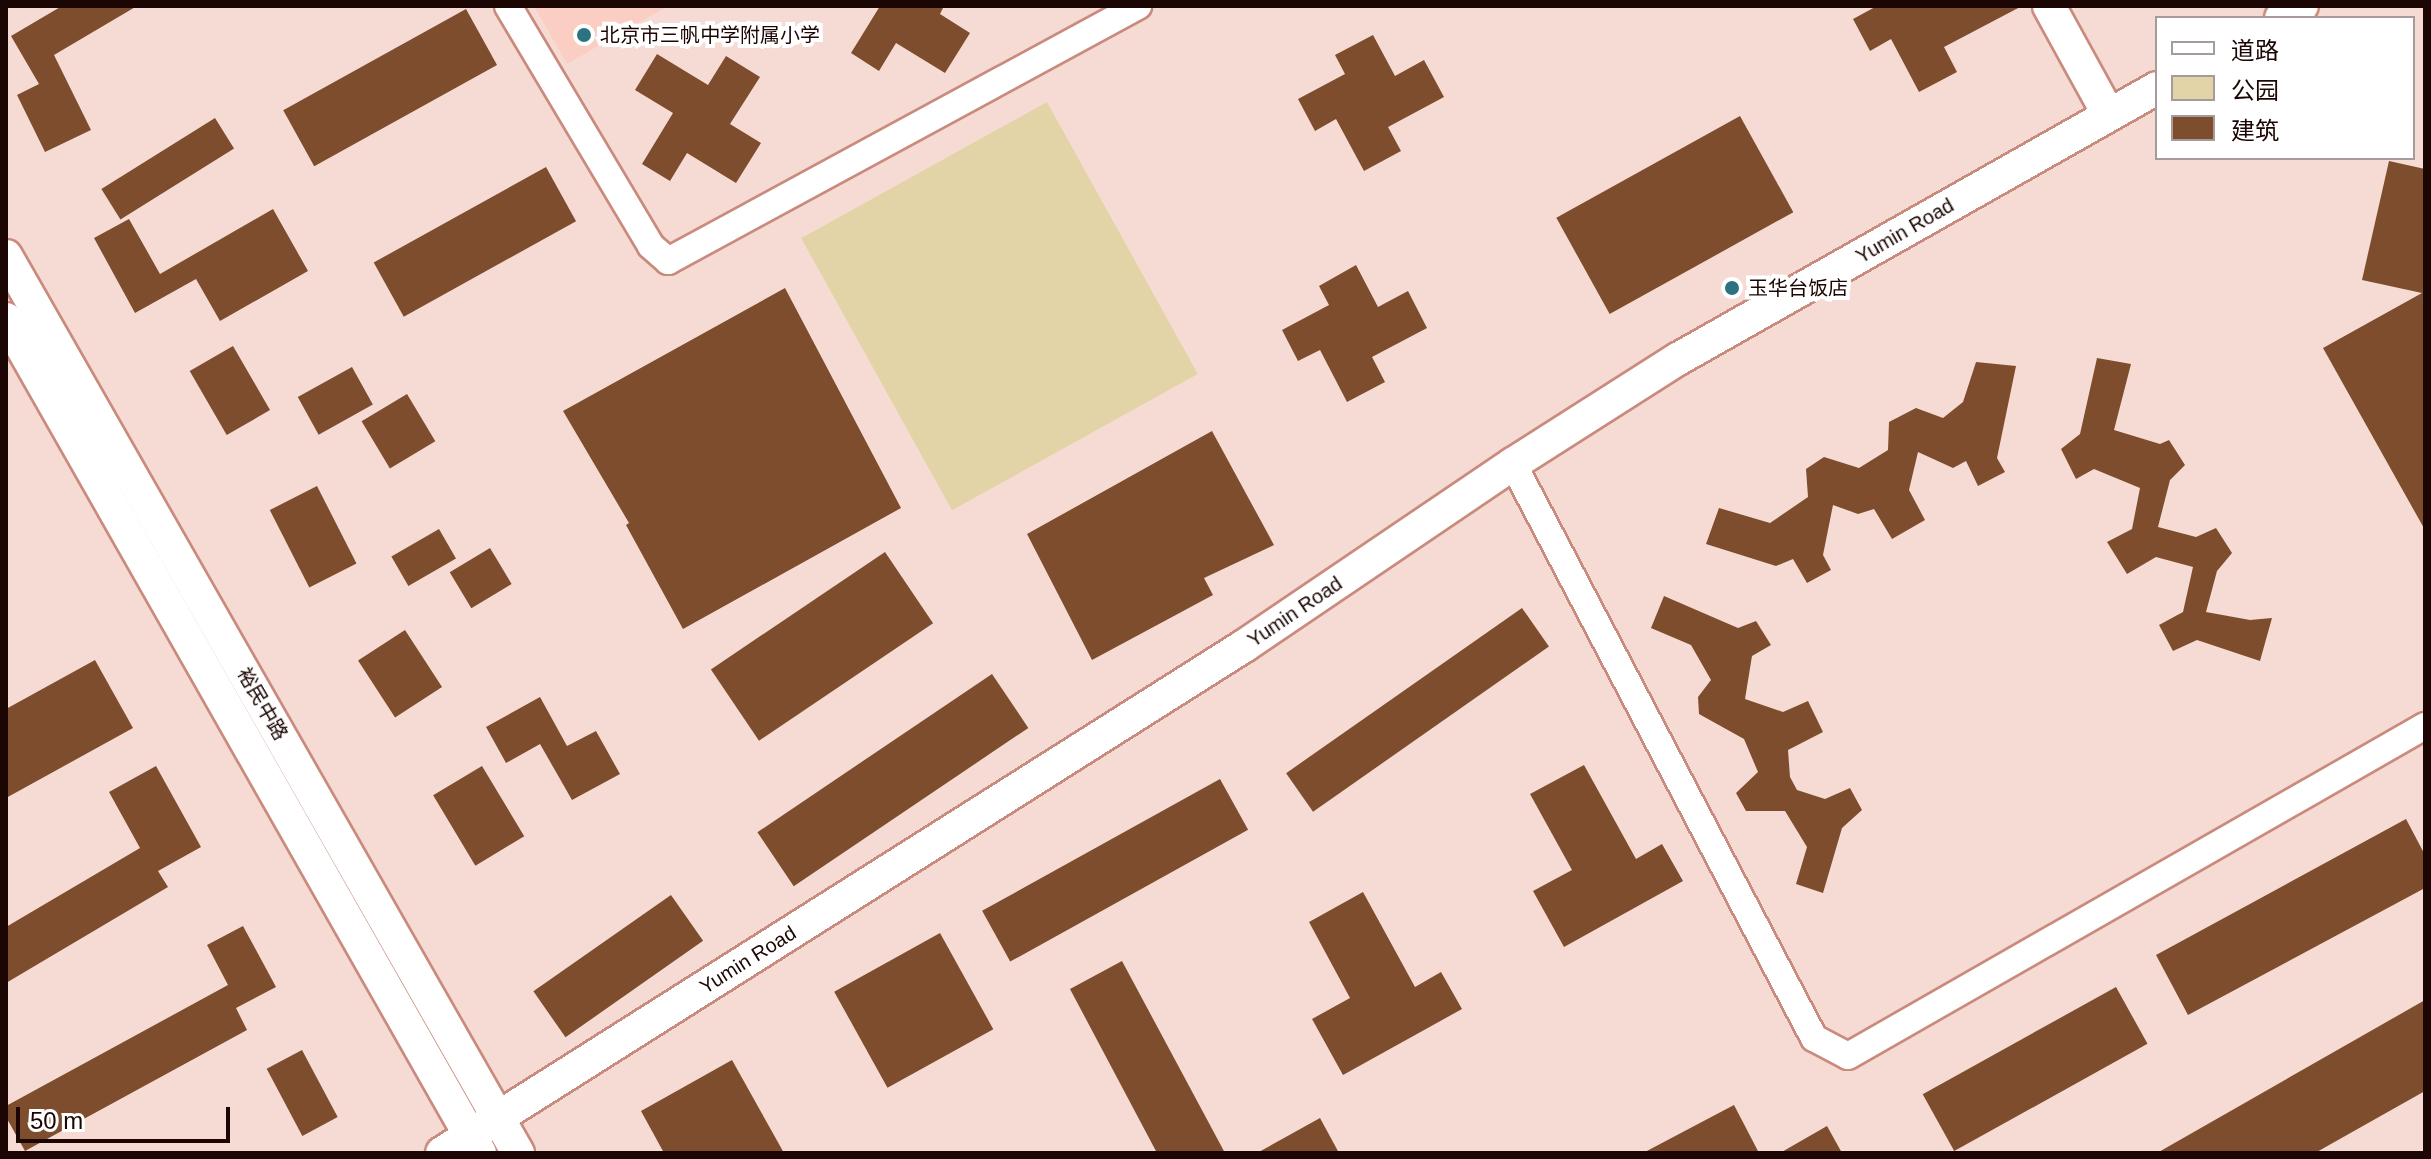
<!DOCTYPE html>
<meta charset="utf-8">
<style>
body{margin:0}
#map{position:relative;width:2431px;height:1159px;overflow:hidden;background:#f6dbd4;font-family:Helvetica,"Noto Sans SC",sans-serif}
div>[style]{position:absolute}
.built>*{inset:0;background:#fbcec3}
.green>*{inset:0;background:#e2d4a6;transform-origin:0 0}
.building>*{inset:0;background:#7d4d2d;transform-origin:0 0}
.roads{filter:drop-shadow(2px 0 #c98b7d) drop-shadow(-2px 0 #c98b7d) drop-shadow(0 2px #c98b7d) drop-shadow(0 -2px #c98b7d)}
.minor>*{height:26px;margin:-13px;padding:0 13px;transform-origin:13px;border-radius:13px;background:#fff}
.tertiary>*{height:32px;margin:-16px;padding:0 16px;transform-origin:16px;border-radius:16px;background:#fff}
.dots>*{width:22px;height:22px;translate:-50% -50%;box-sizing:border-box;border:4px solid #fff;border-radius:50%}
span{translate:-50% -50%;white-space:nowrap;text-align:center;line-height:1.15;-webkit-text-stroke:8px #fff;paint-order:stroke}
.poi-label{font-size:20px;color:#1b0603}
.left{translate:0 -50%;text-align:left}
.street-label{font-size:20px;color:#1b0603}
.frame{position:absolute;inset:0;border:8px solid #1b0603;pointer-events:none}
.legend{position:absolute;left:2155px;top:16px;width:260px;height:144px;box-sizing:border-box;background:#fff;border:2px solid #a49b9a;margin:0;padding:10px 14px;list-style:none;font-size:24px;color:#1b0603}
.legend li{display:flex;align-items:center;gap:16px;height:40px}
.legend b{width:40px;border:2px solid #a49b9a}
.scale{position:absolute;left:16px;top:1107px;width:214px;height:36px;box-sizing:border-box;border:4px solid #1b0603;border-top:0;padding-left:10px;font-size:24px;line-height:28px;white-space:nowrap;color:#1b0603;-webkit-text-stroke:6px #fff;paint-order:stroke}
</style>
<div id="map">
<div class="built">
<i style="clip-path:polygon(534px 6px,668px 6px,567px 64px)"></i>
</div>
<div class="green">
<i style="left:1047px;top:102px;width:311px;height:281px;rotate:61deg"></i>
</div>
<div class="building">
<i style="clip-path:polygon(62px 6px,137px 6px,54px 55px,91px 130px,45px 152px,17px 95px,39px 84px,11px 36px)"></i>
<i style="clip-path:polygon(880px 6px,944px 6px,940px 14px,970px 33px,945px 73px,896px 43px,879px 71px,851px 53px)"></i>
<i style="clip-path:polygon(1877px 6px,2022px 6px,1944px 47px,1957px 72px,1919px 92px,1891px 39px,1870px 51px,1853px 19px)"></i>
<i style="left:466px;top:9px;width:64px;height:209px;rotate:61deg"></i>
<i style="clip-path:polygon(1373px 35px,1395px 76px,1424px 60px,1444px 97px,1388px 127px,1401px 151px,1364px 171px,1336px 119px,1315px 131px,1298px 99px,1345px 74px,1335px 55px)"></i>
<i style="clip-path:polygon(657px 54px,708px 85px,726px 56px,760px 77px,730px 124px,761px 143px,736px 183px,687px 153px,670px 181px,642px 164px,673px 113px,635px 90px)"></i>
<i style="left:1740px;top:116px;width:110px;height:210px;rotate:61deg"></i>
<i style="left:215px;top:118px;width:36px;height:134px;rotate:58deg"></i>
<i style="clip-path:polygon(2389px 161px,2425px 169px,2425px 530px,2323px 348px,2422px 293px,2362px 280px)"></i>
<i style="left:546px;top:167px;width:62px;height:197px;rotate:61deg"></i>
<i style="clip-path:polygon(273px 209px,308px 271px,220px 321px,196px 279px,135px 313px,94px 238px,129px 219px,160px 274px)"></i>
<i style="clip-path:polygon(1356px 265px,1378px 307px,1408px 291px,1427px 328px,1372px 357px,1385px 382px,1347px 402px,1320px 350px,1298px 361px,1282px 330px,1329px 305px,1319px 286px)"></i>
<i style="clip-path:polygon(785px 288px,901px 508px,683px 629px,626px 525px,629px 523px,563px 411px)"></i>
<i style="left:233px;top:346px;width:74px;height:50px;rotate:60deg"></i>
<i style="clip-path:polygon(2097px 358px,2131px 364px,2114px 430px,2160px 444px,2169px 440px,2185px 465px,2170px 480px,2158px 527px,2196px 537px,2216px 528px,2232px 553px,2217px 571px,2206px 612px,2250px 620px,2272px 618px,2260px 661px,2197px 640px,2173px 651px,2159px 625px,2183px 612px,2193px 567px,2156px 557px,2127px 574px,2107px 542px,2132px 529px,2140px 488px,2094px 469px,2076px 479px,2061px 449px,2080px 434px)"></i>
<i style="clip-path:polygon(1976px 362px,2016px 366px,1997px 458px,2005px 472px,1978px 486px,1966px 461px,1953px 468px,1918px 452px,1909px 490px,1925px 520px,1892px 539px,1874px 509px,1858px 514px,1833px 505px,1823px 555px,1831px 570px,1807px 583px,1793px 559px,1776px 566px,1706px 544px,1719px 508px,1770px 523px,1808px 497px,1806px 469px,1824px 457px,1859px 468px,1888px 450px,1889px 422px,1916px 408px,1943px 418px,1963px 402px)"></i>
<i style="left:352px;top:367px;width:43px;height:62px;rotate:61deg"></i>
<i style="left:407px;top:394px;width:55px;height:53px;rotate:59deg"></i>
<i style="clip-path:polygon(1212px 431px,1274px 545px,1204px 578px,1213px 595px,1092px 660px,1027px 534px)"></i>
<i style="left:317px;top:486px;width:87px;height:53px;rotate:63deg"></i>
<i style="left:439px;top:529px;width:34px;height:55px;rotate:60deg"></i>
<i style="left:490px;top:548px;width:42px;height:47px;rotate:59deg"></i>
<i style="left:885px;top:552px;width:86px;height:210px;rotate:56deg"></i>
<i style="clip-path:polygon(1664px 596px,1738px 628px,1756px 621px,1771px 645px,1752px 656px,1745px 699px,1783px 712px,1808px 701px,1823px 732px,1788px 750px,1790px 777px,1797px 790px,1825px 799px,1850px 788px,1862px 810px,1842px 828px,1823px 893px,1796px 884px,1807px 847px,1785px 811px,1746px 811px,1736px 793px,1758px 772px,1744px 739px,1699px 714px,1698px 697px,1711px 680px,1691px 645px,1651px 628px)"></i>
<i style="left:1522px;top:608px;width:47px;height:288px;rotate:55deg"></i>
<i style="left:405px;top:630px;width:68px;height:56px;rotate:57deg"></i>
<i style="clip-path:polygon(95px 660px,133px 728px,6px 798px,6px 709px)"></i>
<i style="left:992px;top:674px;width:65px;height:283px;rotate:56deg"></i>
<i style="clip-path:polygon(540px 697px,567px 746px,596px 731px,620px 774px,572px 800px,540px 744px,506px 763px,486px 727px)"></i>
<i style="clip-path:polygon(1584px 765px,1636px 859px,1662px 844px,1683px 881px,1564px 947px,1533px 891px,1572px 870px,1530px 794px)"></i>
<i style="clip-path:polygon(156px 766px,201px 847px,158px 871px,168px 887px,6px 983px,6px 927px,140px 848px,109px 792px)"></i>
<i style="left:482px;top:766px;width:82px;height:57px;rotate:59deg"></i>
<i style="left:1220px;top:779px;width:58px;height:272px;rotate:61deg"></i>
<i style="clip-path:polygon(2406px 819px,2425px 855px,2425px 888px,2188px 1015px,2156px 955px)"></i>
<i style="clip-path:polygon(1363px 892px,1415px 987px,1441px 972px,1462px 1009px,1343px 1075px,1312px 1019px,1350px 998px,1309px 922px)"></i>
<i style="left:671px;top:895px;width:56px;height:168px;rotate:55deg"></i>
<i style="clip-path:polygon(243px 926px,276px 987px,236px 1008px,247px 1030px,25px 1151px,6px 1117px,6px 1106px,228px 985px,207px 945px)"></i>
<i style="left:940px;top:933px;width:110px;height:121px;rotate:61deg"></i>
<i style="clip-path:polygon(1122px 961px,1225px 1153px,1157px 1153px,1070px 989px)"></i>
<i style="left:2116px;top:987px;width:65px;height:221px;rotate:61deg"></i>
<i style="clip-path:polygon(2425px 1000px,2425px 1091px,2315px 1153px,2157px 1153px)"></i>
<i style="left:302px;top:1050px;width:76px;height:40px;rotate:62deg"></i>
<i style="clip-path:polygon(732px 1060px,784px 1153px,664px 1153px,641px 1111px)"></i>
<i style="clip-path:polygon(1734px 1105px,1759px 1153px,1643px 1153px)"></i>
<i style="clip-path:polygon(1320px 1118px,1339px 1153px,1257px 1153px)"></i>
<i style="clip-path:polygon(1827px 1126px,1842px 1153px,1780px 1153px)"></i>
</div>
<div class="roads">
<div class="minor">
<i style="left:508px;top:6px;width:279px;rotate:59.2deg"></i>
<i style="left:651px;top:246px;width:23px;rotate:41deg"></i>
<i style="left:668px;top:261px;width:535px;rotate:-28.48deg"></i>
<i style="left:1513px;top:464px;width:648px;rotate:62.33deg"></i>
<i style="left:1814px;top:1038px;width:38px;rotate:28deg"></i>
<i style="left:1848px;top:1056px;width:665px;rotate:-29.77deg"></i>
</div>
<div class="tertiary">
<i style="left:2049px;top:6px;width:124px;rotate:61.2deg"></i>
<i style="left:2281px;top:18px;width:24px;rotate:-30deg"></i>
<i style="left:6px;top:256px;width:1033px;rotate:60.28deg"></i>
<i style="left:6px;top:319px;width:959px;rotate:60.39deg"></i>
<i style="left:442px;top:1153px;width:949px;rotate:-32.3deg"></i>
<i style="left:1244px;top:646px;width:325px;rotate:-34.1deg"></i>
<i style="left:1513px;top:464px;width:196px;rotate:-32.5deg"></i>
<i style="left:1678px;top:359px;width:550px;rotate:-29.5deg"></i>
</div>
</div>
<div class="dots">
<i style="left:584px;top:35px;background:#2c7280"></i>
<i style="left:1732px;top:288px;background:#2c7280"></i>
</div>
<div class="poi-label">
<span class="left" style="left:600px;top:35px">北京市三帆中学附属小学</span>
<span class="left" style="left:1748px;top:288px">玉华台饭店</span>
</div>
<div class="street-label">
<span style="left:1905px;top:231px;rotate:-30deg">Yumin Road</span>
<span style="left:1295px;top:612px;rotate:-34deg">Yumin Road</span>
<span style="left:262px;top:704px;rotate:60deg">裕民中路</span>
<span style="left:748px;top:960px;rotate:-32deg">Yumin Road</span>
</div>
<div class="frame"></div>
<ul class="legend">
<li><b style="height:10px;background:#fff"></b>道路</li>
<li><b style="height:22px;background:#e2d4a6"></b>公园</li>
<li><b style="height:22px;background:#7d4d2d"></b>建筑</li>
</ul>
<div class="scale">50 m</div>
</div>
